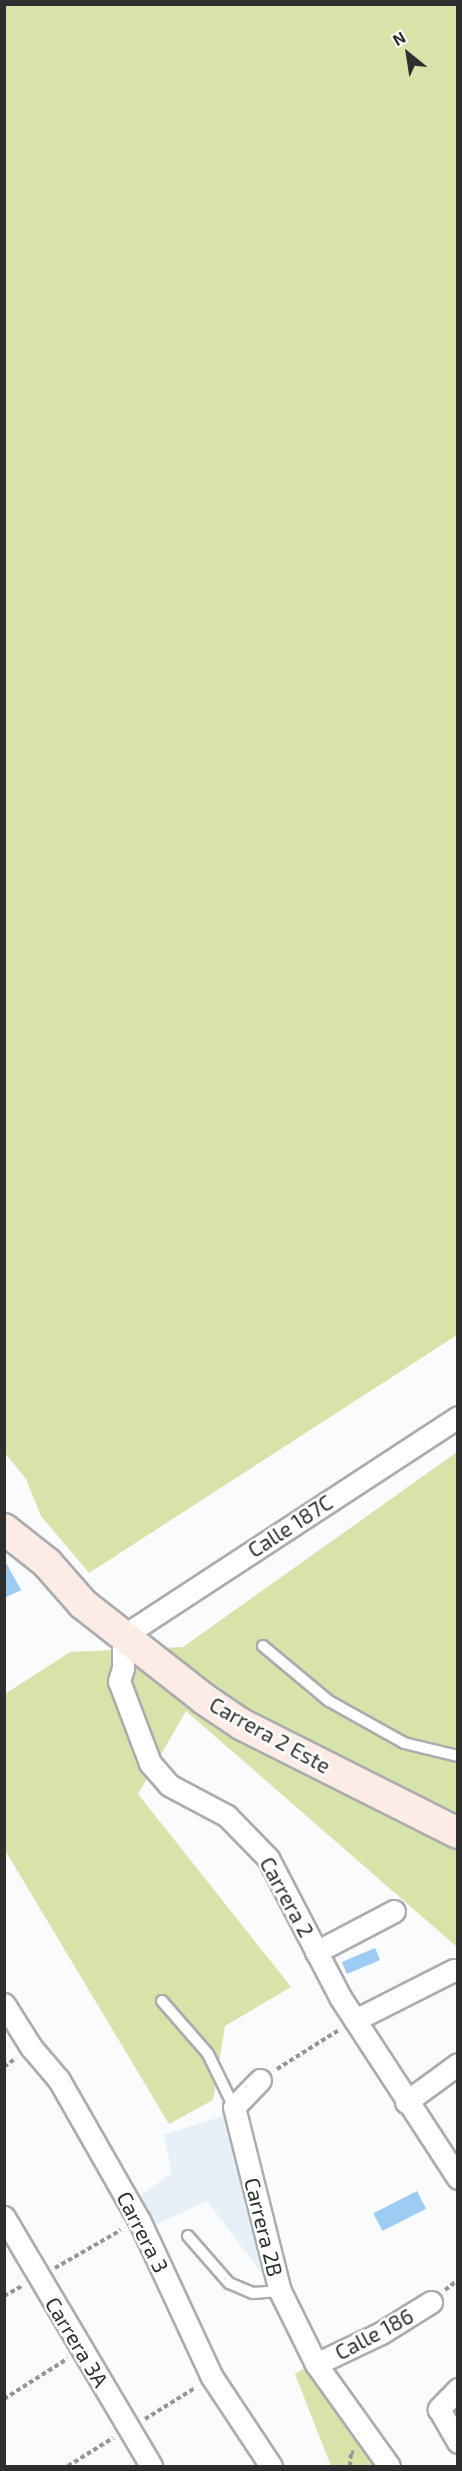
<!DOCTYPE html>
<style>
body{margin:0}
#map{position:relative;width:462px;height:2471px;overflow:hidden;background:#fafbfd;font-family:"Exo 2",sans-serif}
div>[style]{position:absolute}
.built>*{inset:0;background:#e8f0f7}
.green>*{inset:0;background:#d7e3a9}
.building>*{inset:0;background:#9ccbf4;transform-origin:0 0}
.path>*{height:4px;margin-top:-2px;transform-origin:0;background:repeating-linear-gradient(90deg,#949596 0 4.5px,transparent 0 7.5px)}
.roads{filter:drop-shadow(2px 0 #aaacae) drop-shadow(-2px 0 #aaacae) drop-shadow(0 2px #aaacae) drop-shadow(0 -2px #aaacae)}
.service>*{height:10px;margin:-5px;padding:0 5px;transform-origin:5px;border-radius:5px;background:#fff}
.minor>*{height:21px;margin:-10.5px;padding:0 10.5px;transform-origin:10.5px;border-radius:10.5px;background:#fff}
.secondary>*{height:30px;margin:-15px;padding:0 15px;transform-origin:15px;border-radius:15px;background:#fdece5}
span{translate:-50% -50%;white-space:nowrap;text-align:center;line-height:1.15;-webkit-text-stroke:5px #fff;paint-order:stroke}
.street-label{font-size:21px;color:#2d2e2e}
.frame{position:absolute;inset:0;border:6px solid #2d2e2e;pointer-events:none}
.north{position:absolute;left:378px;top:24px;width:60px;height:60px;-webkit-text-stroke:4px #fff;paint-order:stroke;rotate:330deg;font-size:16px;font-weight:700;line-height:24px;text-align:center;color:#2d2e2e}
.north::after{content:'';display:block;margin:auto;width:21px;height:27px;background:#2d2e2e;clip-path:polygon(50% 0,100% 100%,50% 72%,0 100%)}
</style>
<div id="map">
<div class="built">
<i style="clip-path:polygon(226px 2115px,267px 2281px,207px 2201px,157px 2224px,140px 2196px,172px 2173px,164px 2135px)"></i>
</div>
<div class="green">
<i style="clip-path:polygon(4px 5px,457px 5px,457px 1335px,89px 1573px,41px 1516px,26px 1479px,5px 1453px)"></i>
<i style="clip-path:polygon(457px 1452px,457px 1947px,186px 1711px,138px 1794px,291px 1987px,225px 2026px,213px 2100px,169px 2124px,5px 1850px,5px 1694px,70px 1652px,183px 1647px)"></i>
<i style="clip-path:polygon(306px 2367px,377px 2466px,331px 2466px,295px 2374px)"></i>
</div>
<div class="building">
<i style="clip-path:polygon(4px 1559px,21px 1590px,4px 1598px)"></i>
<i style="left:375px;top:1948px;width:13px;height:36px;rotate:67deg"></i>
<i style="left:417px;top:2191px;width:20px;height:49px;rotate:63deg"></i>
</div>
<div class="path">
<i style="left:4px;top:2067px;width:15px;rotate:-37deg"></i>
<i style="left:277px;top:2069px;width:73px;rotate:-32.2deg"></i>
<i style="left:55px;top:2268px;width:76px;rotate:-29.9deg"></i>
<i style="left:445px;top:2290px;width:16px;rotate:-38deg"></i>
<i style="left:4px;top:2296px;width:21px;rotate:-29deg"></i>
<i style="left:4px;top:2399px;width:75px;rotate:-32.4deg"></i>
<i style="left:145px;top:2419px;width:59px;rotate:-31.8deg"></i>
<i style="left:68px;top:2466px;width:53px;rotate:-31.9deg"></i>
<i style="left:350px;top:2466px;width:14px;rotate:-86deg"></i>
<i style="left:351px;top:2452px;width:3px;rotate:18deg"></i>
</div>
<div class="roads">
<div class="service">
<i style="left:263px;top:1646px;width:86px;rotate:39.8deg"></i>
<i style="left:329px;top:1701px;width:86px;rotate:29.2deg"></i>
<i style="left:404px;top:1743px;width:56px;rotate:13.5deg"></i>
<i style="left:162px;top:2001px;width:70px;rotate:49deg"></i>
<i style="left:208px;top:2054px;width:59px;rotate:63.9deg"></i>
<i style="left:188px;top:2236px;width:62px;rotate:48.9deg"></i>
<i style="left:229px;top:2283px;width:26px;rotate:23deg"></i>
<i style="left:253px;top:2293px;width:27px;rotate:-4deg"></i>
</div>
<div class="minor">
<i style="left:458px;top:1417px;width:400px;rotate:146.8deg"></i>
<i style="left:123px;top:1636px;width:32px;rotate:90deg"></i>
<i style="left:123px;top:1668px;width:14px;rotate:107deg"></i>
<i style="left:119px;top:1681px;width:88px;rotate:69.3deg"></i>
<i style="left:150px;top:1763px;width:29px;rotate:49deg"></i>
<i style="left:169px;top:1785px;width:66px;rotate:28.1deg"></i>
<i style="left:227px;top:1816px;width:59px;rotate:45.7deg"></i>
<i style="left:268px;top:1858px;width:157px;rotate:62.6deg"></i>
<i style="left:340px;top:1997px;width:216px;rotate:56.9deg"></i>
<i style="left:316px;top:1952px;width:88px;rotate:-27.7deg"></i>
<i style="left:4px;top:2004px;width:51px;rotate:57.9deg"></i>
<i style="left:31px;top:2047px;width:43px;rotate:49.7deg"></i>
<i style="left:59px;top:2080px;width:161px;rotate:60.3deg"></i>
<i style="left:139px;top:2220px;width:173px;rotate:65.1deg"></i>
<i style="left:212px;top:2377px;width:107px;rotate:56.5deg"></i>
<i style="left:355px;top:2020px;width:111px;rotate:-26.8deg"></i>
<i style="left:260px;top:2080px;width:37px;rotate:134deg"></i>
<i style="left:234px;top:2107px;width:190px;rotate:76deg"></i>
<i style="left:280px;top:2291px;width:81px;rotate:63.7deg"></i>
<i style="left:316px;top:2364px;width:125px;rotate:54.4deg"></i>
<i style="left:406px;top:2102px;width:64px;rotate:-36.2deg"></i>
<i style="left:4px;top:2217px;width:289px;rotate:59.4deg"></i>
<i style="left:316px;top:2364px;width:72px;rotate:-25.5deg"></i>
<i style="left:381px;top:2333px;width:59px;rotate:-31.8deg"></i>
<i style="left:458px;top:2389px;width:28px;rotate:134deg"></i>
<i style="left:439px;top:2409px;width:38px;rotate:60deg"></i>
</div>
<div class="secondary">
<i style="left:4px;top:1529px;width:55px;rotate:38.3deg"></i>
<i style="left:47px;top:1563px;width:55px;rotate:48.7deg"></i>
<i style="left:83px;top:1604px;width:154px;rotate:38.1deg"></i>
<i style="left:204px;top:1699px;width:45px;rotate:34deg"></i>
<i style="left:241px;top:1724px;width:243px;rotate:26.7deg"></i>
</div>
</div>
<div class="street-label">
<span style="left:290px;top:1526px;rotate:-33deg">Calle 187C</span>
<span style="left:270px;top:1735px;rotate:29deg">Carrera 2 Este</span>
<span style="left:287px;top:1897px;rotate:61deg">Carrera 2</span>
<span style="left:264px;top:2227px;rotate:76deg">Carrera 2B</span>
<span style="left:143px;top:2232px;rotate:63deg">Carrera 3</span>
<span style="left:374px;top:2334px;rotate:-28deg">Calle 186</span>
<span style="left:77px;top:2342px;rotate:59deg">Carrera 3A</span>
</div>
<div class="frame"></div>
<div class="north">N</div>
</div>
